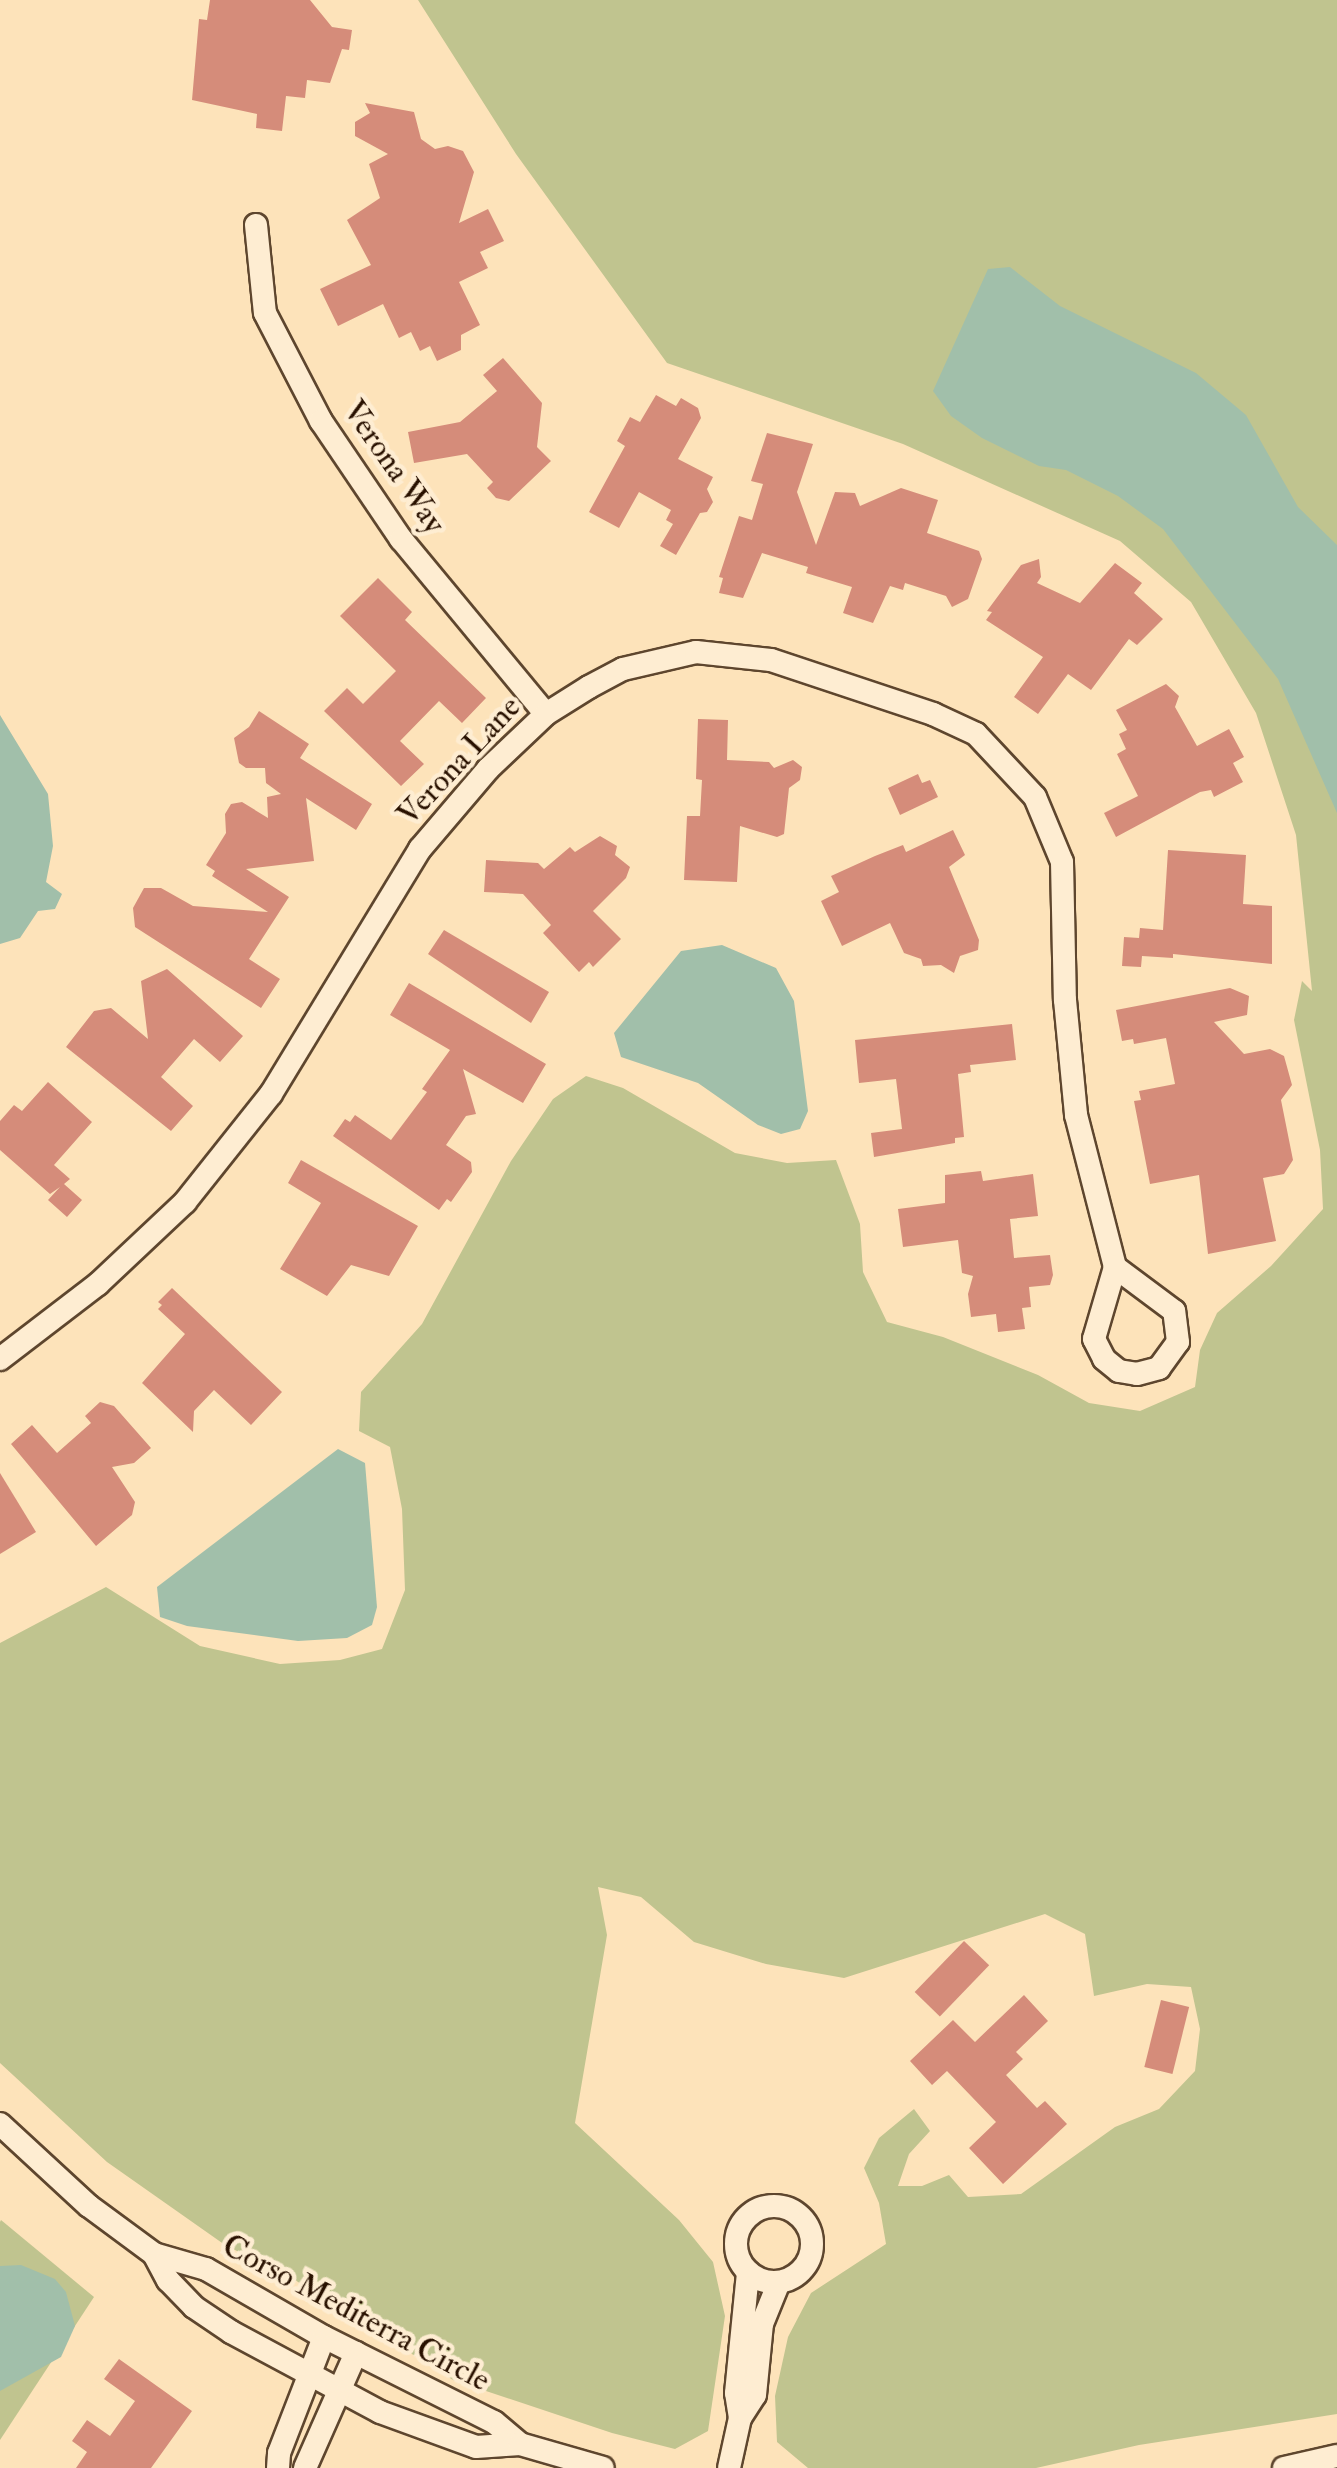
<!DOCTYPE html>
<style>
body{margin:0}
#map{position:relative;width:1337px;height:2468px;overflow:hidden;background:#fde3ba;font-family:"IM FELL Double Pica",serif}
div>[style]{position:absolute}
.green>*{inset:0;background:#c0c48f}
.water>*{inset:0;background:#a1bfaa}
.building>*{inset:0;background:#d58c7a;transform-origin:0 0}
.roads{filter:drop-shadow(2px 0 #5e462e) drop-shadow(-2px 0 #5e462e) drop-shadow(0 2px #5e462e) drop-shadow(0 -2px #5e462e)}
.minor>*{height:22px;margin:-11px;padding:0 11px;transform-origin:11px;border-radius:11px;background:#feedd2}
.minor>.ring{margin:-11px;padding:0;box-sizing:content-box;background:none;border:22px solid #feedd2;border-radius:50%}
span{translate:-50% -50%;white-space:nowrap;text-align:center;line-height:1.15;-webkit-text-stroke:9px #feedd2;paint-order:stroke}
.street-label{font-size:32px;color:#291100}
</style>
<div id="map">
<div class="green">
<i style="clip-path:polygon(418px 0,1337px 0,1337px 2414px,1139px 2445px,1036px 2468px,808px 2468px,777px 2442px,775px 2396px,788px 2337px,811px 2293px,886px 2244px,879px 2203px,864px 2168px,879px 2138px,914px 2109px,930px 2131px,909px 2154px,898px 2186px,922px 2186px,949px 2175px,968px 2197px,1021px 2194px,1115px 2127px,1159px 2109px,1195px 2071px,1200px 2029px,1191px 1987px,1147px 1984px,1094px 1996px,1085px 1934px,1045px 1914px,844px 1978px,766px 1964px,694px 1942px,641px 1897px,598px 1887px,607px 1935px,575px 2123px,679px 2220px,713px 2262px,725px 2316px,708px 2431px,675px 2449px,612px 2433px,453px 2380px,295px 2280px,225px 2245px,107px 2162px,0 2063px,0 1643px,106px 1587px,200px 1646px,280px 1664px,340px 1660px,382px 1649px,405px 1590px,402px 1509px,390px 1447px,359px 1431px,361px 1392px,422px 1324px,511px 1161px,553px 1099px,586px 1076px,623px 1088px,735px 1153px,787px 1163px,836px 1160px,860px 1224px,863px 1272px,887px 1322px,943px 1337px,1038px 1375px,1089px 1403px,1140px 1411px,1195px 1387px,1200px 1350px,1217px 1313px,1271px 1266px,1323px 1209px,1320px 1150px,1294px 1020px,1302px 981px,1312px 991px,1296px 835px,1256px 713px,1191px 602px,1120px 541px,903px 444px,667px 363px,516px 154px)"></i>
<i style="clip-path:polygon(1px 2220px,94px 2297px,0 2440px,0 2222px)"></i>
</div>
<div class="water">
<i style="clip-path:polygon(1010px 267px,1060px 306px,1196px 373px,1246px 415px,1298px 507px,1337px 545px,1337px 813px,1278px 679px,1163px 529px,1118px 496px,1066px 470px,1039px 466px,982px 438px,951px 416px,933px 391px,988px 269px)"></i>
<i style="clip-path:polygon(0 715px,48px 794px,53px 846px,46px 882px,62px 894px,55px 909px,38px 911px,20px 938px,0 944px)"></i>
<i style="clip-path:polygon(722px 945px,776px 968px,794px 1001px,808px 1111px,800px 1129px,781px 1134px,758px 1125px,698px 1083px,621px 1057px,614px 1033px,681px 951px)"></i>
<i style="clip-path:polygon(338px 1449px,365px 1463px,377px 1607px,372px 1625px,347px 1638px,298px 1641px,187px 1626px,160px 1617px,157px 1587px)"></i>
<i style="clip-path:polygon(21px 2265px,55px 2279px,66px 2292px,75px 2326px,61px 2357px,0 2391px,0 2266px)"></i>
</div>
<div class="building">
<i style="clip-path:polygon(210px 0,310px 0,332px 27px,352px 30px,349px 50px,342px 49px,330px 83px,307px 80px,305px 98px,286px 96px,282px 131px,256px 128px,257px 114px,192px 100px,199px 19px,207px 20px)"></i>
<i style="clip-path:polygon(365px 103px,414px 112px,421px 139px,435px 149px,448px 146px,463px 151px,474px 172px,459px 223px,488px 209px,504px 241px,480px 252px,488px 268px,459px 282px,480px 325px,461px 335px,461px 350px,437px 361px,430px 346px,420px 351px,411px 332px,399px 338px,383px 304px,338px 326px,320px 289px,371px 265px,347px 220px,380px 198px,369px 164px,388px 154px,355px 136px,355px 122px,370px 113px)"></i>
<i style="clip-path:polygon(503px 358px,542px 403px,537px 447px,551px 461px,509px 501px,496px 498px,487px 488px,493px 482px,467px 454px,414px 463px,408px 432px,460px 422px,497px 391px,483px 375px)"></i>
<i style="clip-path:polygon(656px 395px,676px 406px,681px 398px,698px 408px,701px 418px,678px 459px,713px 477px,707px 489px,713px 502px,707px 512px,700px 513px,676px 555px,660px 546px,673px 524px,666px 520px,671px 510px,639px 492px,619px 528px,589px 512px,625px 446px,617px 441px,630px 417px,640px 422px)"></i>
<i style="clip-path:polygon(767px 433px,813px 444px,797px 492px,816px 545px,835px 492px,855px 493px,860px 506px,901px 488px,938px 500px,927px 533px,979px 551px,982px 559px,968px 599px,952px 607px,946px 596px,905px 583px,903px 590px,890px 586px,873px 623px,843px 613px,852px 587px,806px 573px,808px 567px,762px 553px,743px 598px,719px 593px,723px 578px,719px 577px,739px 516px,752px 520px,763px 484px,751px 481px)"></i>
<i style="clip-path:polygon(1039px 559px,1041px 577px,1037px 583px,1080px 603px,1115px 563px,1142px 583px,1134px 593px,1163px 619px,1137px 645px,1129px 639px,1091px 690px,1068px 674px,1038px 714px,1014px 697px,1043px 657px,986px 620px,992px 612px,987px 611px,1021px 565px)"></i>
<i style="clip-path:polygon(378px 578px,412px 612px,405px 620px,486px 698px,462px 723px,439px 701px,400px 741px,424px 764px,401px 786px,324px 711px,347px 688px,363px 704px,396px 671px,340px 616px)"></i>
<i style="clip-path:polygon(1166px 684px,1179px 696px,1175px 707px,1197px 746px,1229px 729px,1244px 757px,1233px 763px,1243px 782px,1214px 797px,1211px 790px,1200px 792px,1116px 837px,1104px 813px,1138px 796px,1117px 754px,1126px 749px,1119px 734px,1127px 730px,1116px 710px)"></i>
<i style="clip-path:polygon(259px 711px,309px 744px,300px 758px,372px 804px,356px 830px,306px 798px,314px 861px,246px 869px,289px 897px,249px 959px,280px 979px,261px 1008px,135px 927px,133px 908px,144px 888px,161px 888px,193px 906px,268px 912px,212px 876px,215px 871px,206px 865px,226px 833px,225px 814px,231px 804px,242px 802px,268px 818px,267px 797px,281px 794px,266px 783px,265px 768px,246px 768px,239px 763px,234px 738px,249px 727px)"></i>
<i style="clip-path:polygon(698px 719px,728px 720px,727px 760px,769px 762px,774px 768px,793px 760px,802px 767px,800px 780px,789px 788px,784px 834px,777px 837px,740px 826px,737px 882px,684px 880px,687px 816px,700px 816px,702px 780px,696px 779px)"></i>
<i style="clip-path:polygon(918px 774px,922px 783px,930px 780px,938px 797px,900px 815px,888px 788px)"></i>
<i style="clip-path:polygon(953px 830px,965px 855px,949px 867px,979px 940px,978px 950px,960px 956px,954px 973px,941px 965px,923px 966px,921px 959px,904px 953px,890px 923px,842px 946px,821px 901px,839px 892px,831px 876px,875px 856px,903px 845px,906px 852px)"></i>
<i style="clip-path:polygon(600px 836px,617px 846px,615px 855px,630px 867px,626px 878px,593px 911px,621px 939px,593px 967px,589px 962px,579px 972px,543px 933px,551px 925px,523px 894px,484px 892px,486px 860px,538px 863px,544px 869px,570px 847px,575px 852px)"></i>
<i style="clip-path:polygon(1168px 850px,1246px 855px,1243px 904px,1272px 906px,1272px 964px,1173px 954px,1173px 958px,1142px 956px,1141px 967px,1122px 966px,1124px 937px,1139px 938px,1140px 928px,1163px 930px)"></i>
<i style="clip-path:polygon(444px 930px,549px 992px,531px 1023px,428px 954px)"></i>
<i style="clip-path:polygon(167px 969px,243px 1036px,220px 1062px,194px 1039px,161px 1077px,193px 1106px,171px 1131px,66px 1047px,94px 1011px,111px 1008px,148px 1039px,141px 981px)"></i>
<i style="clip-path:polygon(409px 983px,546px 1064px,523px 1103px,463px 1069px,476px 1114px,466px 1116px,446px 1145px,471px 1162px,472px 1172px,451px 1202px,447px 1199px,439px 1210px,333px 1136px,345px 1119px,350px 1122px,355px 1115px,391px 1140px,427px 1092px,422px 1089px,450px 1050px,390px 1015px)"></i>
<i style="clip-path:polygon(1230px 988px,1249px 996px,1247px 1015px,1214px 1022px,1244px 1054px,1270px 1049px,1284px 1056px,1292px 1085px,1281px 1100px,1293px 1160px,1284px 1174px,1263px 1178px,1276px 1241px,1208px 1254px,1199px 1175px,1150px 1184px,1134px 1101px,1141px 1100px,1139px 1091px,1175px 1084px,1166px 1038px,1134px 1044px,1133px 1039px,1122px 1041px,1116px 1010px)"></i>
<i style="clip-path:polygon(1012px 1024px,1016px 1060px,970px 1065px,971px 1072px,958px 1074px,964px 1137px,955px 1138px,955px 1143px,874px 1157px,871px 1133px,902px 1129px,896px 1079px,859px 1083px,855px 1040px)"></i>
<i style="clip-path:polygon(48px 1082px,92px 1122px,54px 1165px,70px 1179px,64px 1184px,82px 1200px,67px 1217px,48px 1200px,60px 1187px,50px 1194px,0 1150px,0 1121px,14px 1105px,22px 1111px)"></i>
<i style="clip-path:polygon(301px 1160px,418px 1226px,389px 1276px,351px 1265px,327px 1296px,280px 1269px,321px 1203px,288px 1183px)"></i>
<i style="clip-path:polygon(981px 1171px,983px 1181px,1033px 1174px,1038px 1216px,1010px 1219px,1014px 1258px,1050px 1255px,1053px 1275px,1050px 1285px,1029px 1287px,1031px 1307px,1022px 1308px,1025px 1329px,998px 1332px,996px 1314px,971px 1317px,968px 1294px,973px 1276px,962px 1273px,958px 1240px,903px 1247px,898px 1209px,945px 1203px,945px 1175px)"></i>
<i style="clip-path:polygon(172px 1288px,282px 1392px,251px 1425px,214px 1390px,194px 1411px,193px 1432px,142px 1383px,185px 1334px,158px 1309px,162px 1305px,158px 1302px)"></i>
<i style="clip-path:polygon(100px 1402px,114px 1406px,151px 1448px,134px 1463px,112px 1467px,135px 1502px,132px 1515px,96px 1546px,11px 1444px,32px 1425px,57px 1453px,91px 1423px,85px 1416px)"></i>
<i style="clip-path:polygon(0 1473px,36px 1532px,0 1554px)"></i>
<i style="left:964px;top:1941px;width:35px;height:71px;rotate:44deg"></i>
<i style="clip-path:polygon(1024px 1995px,1048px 2021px,1016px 2052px,1023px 2059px,1006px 2075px,1037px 2108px,1045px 2101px,1067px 2124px,1003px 2184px,969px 2148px,996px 2122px,947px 2071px,932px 2085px,910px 2061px,953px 2020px,975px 2042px)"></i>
<i style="left:1161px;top:2000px;width:29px;height:69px;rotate:14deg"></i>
<i style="clip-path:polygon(119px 2359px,192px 2411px,151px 2468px,76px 2468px,87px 2452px,72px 2441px,87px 2420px,110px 2436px,135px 2401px,104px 2379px)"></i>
</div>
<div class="roads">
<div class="minor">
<i style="left:256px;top:225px;width:88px;rotate:84.2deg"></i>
<i style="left:265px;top:313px;width:122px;rotate:62.6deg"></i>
<i style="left:321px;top:421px;width:143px;rotate:55.9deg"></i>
<i style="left:401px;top:539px;width:227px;rotate:50.4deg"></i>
<i style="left:0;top:1359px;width:123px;rotate:-37.4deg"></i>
<i style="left:98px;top:1284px;width:120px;rotate:-43.3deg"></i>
<i style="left:185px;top:1202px;width:138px;rotate:-51.5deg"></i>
<i style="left:271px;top:1094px;width:287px;rotate:-58.7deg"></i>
<i style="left:420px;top:849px;width:105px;rotate:-49.6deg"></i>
<i style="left:488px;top:769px;width:80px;rotate:-43.5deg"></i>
<i style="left:546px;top:714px;width:51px;rotate:-32.1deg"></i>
<i style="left:589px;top:687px;width:38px;rotate:-28deg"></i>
<i style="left:623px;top:669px;width:75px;rotate:-13.1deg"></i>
<i style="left:696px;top:652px;width:75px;rotate:6.1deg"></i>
<i style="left:771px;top:660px;width:171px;rotate:18.4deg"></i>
<i style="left:933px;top:714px;width:47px;rotate:24.9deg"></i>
<i style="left:976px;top:734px;width:86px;rotate:46.9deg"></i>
<i style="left:1035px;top:797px;width:70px;rotate:67.4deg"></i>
<i style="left:1062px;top:862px;width:138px;rotate:88.8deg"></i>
<i style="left:1065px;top:1000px;width:116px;rotate:84.5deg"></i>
<i style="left:1076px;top:1115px;width:157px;rotate:75.6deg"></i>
<i style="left:1115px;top:1267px;width:75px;rotate:106.3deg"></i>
<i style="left:1094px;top:1339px;width:22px;rotate:63deg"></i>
<i style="left:1104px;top:1359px;width:19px;rotate:39deg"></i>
<i style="left:1119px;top:1371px;width:18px;rotate:9deg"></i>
<i style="left:1137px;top:1374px;width:23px;rotate:-15deg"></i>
<i style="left:1159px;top:1368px;width:32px;rotate:-54deg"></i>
<i style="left:1178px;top:1342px;width:31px;rotate:-97deg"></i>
<i style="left:1174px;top:1311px;width:74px;rotate:-143.3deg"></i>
<i style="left:0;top:2124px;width:121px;rotate:42.7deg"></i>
<i style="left:89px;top:2206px;width:81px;rotate:36.4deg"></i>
<i style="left:154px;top:2254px;width:54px;rotate:16.1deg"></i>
<i style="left:206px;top:2269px;width:136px;rotate:30deg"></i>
<i style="left:324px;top:2337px;width:190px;rotate:26.6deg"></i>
<i style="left:494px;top:2422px;width:34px;rotate:40deg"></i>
<i class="ring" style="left:736px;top:2206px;width:54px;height:54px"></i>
<i style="left:154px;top:2254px;width:30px;rotate:62deg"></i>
<i style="left:168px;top:2280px;width:37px;rotate:46deg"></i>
<i style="left:194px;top:2307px;width:45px;rotate:34deg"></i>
<i style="left:231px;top:2332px;width:169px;rotate:28.2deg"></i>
<i style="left:380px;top:2412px;width:102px;rotate:20deg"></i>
<i style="left:476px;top:2447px;width:44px;rotate:-3.9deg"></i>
<i style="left:520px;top:2444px;width:86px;rotate:16.1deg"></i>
<i style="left:740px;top:2418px;width:25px;rotate:-99deg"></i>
<i style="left:736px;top:2393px;width:122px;rotate:-84.3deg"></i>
<i style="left:278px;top:2468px;width:15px;rotate:-86deg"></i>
<i style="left:279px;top:2453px;width:124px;rotate:-68.8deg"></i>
<i style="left:305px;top:2468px;width:126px;rotate:-66.1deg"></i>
<i style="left:729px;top:2468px;width:51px;rotate:-77.6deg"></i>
<i style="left:740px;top:2418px;width:27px;rotate:-57deg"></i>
<i style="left:755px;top:2395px;width:71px;rotate:-84.4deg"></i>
<i style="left:762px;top:2324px;width:45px;rotate:-68deg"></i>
<i style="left:1284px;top:2468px;width:54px;rotate:-12.8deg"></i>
</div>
</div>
<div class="street-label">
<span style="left:394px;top:467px;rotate:55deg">Verona Way</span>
<span style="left:459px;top:761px;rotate:-47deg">Verona Lane</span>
<span style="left:356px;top:2313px;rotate:28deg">Corso Mediterra Circle</span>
</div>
</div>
